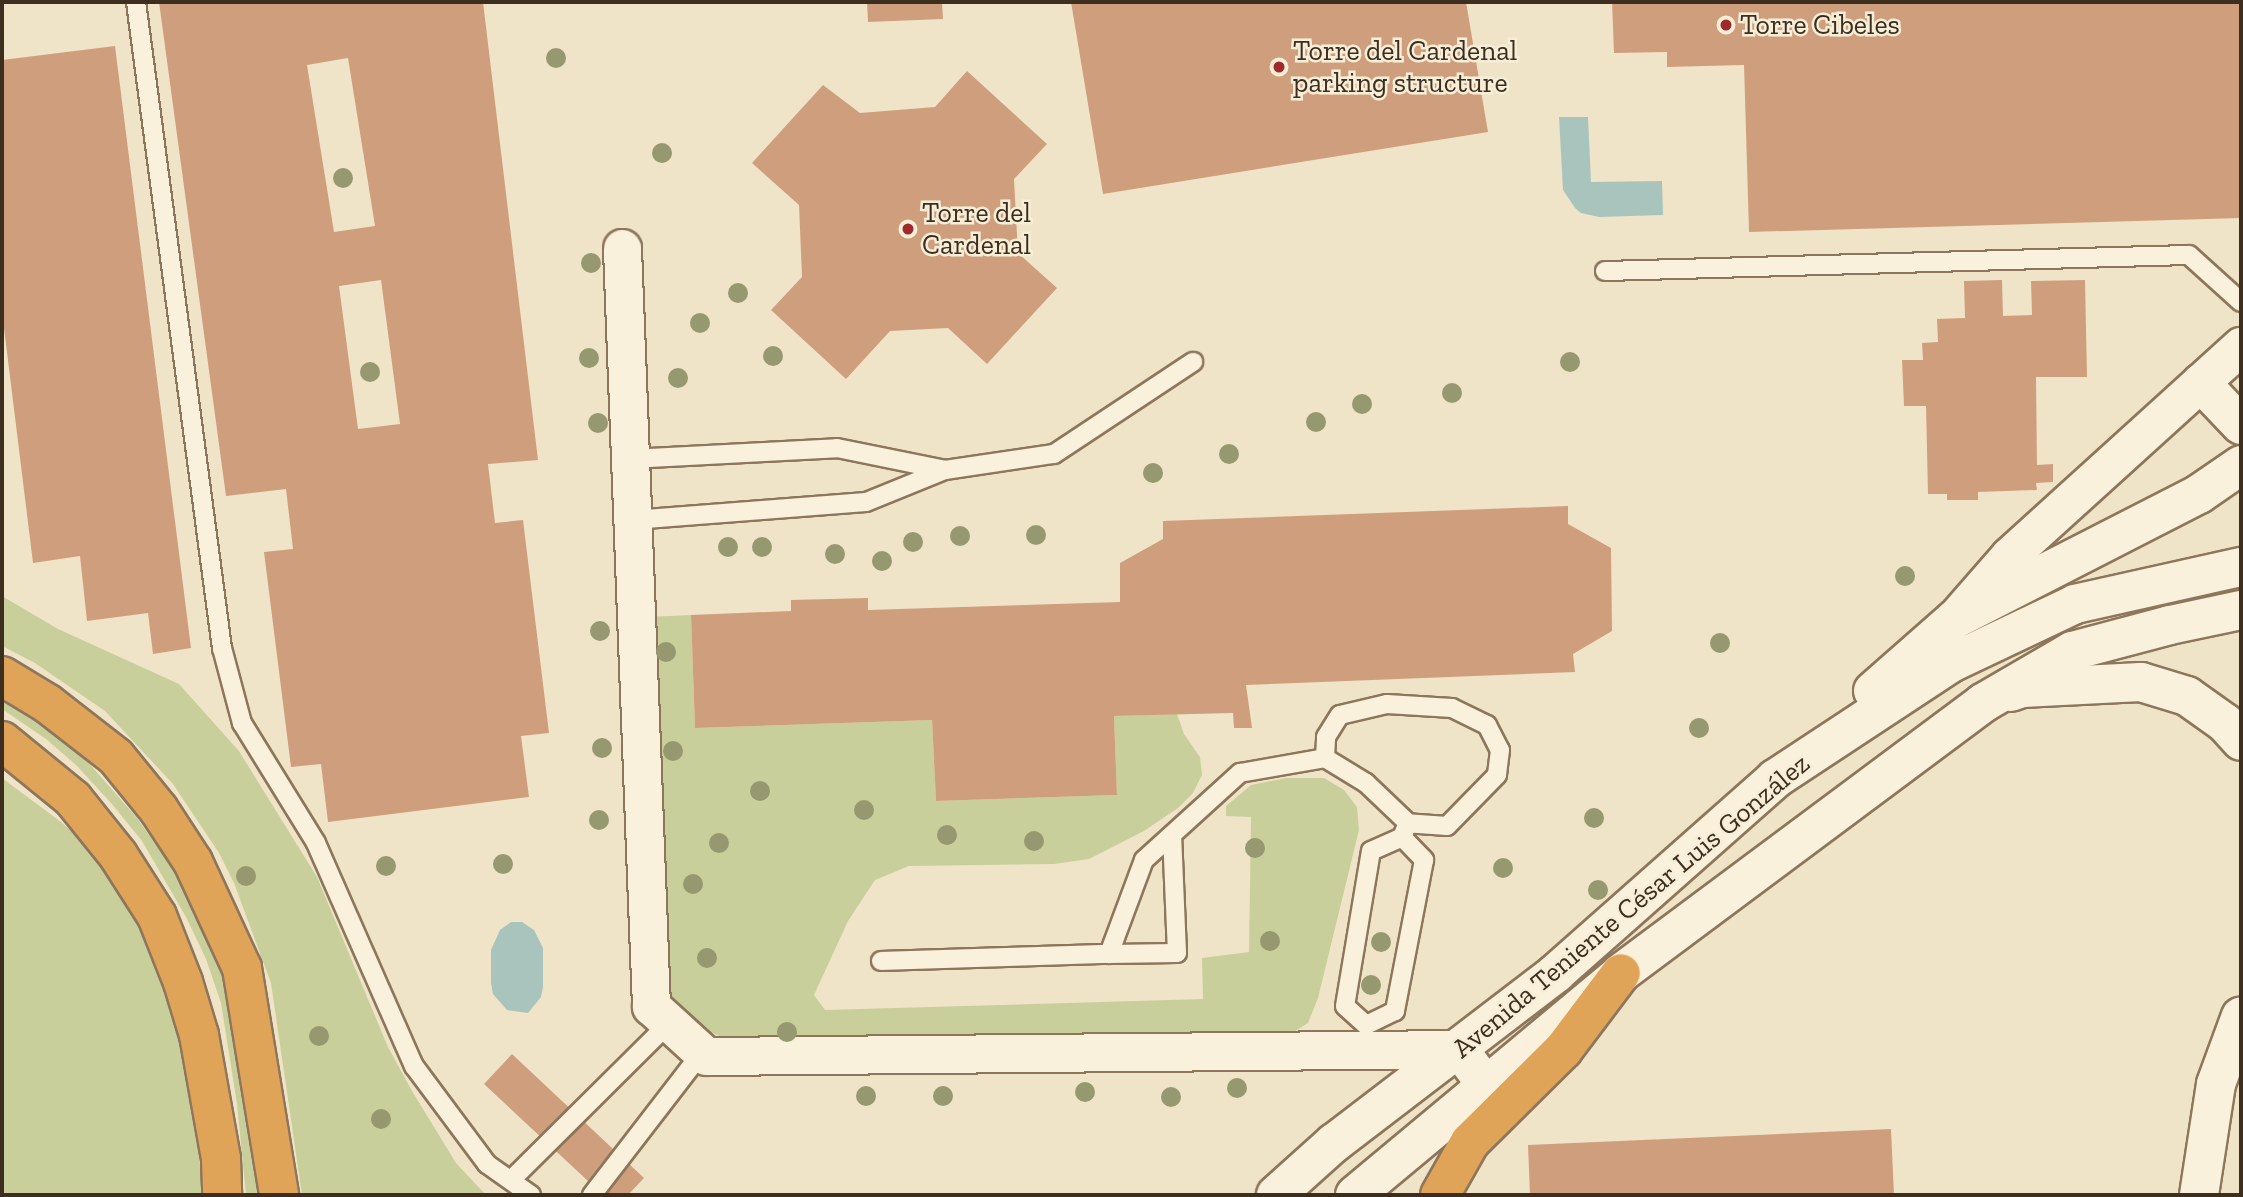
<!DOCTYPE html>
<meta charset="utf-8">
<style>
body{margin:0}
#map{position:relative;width:2243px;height:1197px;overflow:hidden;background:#f0e4c8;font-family:"Zilla Slab",serif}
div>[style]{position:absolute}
.green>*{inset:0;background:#c9cf9b}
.water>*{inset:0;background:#a9c4bc}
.building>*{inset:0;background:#cf9f7d}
.roads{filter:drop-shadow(2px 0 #8d765c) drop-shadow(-2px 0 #8d765c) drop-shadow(0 2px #8d765c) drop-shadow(0 -2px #8d765c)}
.lane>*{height:18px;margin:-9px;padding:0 9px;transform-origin:9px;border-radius:9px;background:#faf1dc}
.street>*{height:37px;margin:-18.5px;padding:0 18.5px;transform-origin:18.5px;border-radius:18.5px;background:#faf1dc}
.secondary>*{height:38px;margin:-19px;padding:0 19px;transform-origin:19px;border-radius:19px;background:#faf1dc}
.highway>*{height:38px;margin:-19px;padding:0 19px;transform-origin:19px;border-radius:19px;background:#e0a458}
.trees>*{width:20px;height:20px;margin:-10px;border-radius:50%;background:#96986f}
.dots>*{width:19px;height:19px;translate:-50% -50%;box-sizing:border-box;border:4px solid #f7eed8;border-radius:50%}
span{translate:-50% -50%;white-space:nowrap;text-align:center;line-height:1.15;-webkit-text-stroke:5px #f7eed8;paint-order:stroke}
.poi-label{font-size:28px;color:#3d2e20}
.left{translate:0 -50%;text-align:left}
.street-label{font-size:28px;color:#3d2e20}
.frame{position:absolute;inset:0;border:4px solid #3d2e20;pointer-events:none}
</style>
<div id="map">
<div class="green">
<i style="clip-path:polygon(2px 596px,58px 629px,179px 684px,239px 751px,317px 877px,388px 1047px,412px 1091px,456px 1163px,486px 1195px,302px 1195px,271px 983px,234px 883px,219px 853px,173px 784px,105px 711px,35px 663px,2px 646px)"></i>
<i style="clip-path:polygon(691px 615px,695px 728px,932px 720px,936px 801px,1117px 795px,1114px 716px,1177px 714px,1184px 734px,1200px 757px,1202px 775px,1193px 793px,1178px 808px,1144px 831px,1089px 859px,1054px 864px,909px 866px,875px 880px,848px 921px,814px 995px,825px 1010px,1203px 999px,1202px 958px,1249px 952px,1251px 817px,1226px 816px,1226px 806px,1251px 785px,1286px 778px,1324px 778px,1344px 790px,1357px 807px,1359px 830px,1318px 998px,1308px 1023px,1289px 1035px,728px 1040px,702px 1028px,664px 995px,646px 617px)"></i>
<i style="clip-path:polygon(2px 697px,29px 712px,80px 753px,137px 818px,181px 881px,212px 943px,235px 1014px,252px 1127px,258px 1195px,246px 1195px,237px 1104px,221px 1003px,206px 959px,186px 917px,142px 841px,111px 803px,76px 765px,46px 739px,2px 709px)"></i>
<i style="clip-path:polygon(2px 778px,61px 822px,108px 864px,164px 972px,189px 1057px,203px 1195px,2px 1195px)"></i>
</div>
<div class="water">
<i style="clip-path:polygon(1559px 117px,1588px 117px,1591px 182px,1662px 181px,1663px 215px,1599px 217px,1581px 213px,1575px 208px,1563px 190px)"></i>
<i style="clip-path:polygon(511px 922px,522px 922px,534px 930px,543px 948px,543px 987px,541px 997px,528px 1013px,507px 1010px,493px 994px,491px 983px,491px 950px,500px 930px)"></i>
</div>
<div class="building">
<i style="clip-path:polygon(evenodd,159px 2px,483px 2px,538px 460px,488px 464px,495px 523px,523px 520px,549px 733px,521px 736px,529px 797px,328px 822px,321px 764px,291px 767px,264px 552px,293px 549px,286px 489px,226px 496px,159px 2px,348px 58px,375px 226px,334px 232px,307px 65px,348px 58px,159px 2px,381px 280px,400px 424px,358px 429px,339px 286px,381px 280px)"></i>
<i style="clip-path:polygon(867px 2px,942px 2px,943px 19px,868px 22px)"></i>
<i style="clip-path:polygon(1071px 2px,1466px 2px,1488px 132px,1103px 194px)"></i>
<i style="clip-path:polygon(1612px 2px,2241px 2px,2241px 218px,1749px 232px,1744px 65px,1667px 67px,1667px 52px,1614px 53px)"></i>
<i style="clip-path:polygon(115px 46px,191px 648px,153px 654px,148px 613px,87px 621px,80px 556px,33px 563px,2px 312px,2px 60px)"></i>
<i style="clip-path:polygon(967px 71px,1047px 144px,1014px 179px,1018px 253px,1057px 288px,987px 364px,948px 328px,890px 331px,846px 379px,771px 310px,802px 277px,799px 205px,752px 163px,823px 85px,860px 113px,935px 107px)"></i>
<i style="clip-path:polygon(2002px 280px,2003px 316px,2032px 315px,2031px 281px,2085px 280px,2087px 377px,2036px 377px,2037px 465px,2053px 464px,2053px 482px,2036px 483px,2037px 490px,1978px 492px,1978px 500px,1947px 500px,1947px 494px,1928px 494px,1926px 406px,1904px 406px,1902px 360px,1923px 360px,1922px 343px,1938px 342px,1937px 319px,1965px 318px,1964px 281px)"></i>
<i style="clip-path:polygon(1568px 506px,1568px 524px,1611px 548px,1612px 631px,1573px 654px,1575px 672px,1246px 685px,1252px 728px,1234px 728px,1233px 713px,1114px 716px,1117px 795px,936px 801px,932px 720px,695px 728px,691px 615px,791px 611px,791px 600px,868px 598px,868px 610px,1120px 602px,1120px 563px,1163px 539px,1163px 521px)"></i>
<i style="clip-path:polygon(512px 1054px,644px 1178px,628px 1195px,603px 1195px,484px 1084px)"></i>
<i style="clip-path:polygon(1891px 1129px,1894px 1195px,1530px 1195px,1528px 1145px)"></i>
</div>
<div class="roads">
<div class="lane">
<i style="left:136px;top:2px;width:652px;rotate:82.42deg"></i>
<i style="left:222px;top:648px;width:78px;rotate:75.1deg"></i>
<i style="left:242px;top:723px;width:141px;rotate:58.3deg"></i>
<i style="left:316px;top:843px;width:244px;rotate:66.3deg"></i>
<i style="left:414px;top:1066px;width:122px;rotate:53.3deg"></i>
<i style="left:487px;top:1164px;width:54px;rotate:35.2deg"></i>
<i style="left:1605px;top:271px;width:584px;rotate:-1.57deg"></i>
<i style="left:2189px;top:255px;width:70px;rotate:42.1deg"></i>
<i style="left:630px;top:459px;width:207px;rotate:-3deg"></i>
<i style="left:837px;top:448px;width:110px;rotate:11.5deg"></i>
<i style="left:945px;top:470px;width:85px;rotate:157.9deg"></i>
<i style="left:866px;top:502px;width:234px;rotate:175.6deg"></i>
<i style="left:945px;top:470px;width:110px;rotate:-8.4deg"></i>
<i style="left:1054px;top:454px;width:167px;rotate:-33.5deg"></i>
<i style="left:1387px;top:704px;width:65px;rotate:3.5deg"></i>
<i style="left:1452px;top:708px;width:39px;rotate:26deg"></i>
<i style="left:1487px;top:725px;width:28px;rotate:63deg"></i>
<i style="left:1500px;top:750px;width:25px;rotate:97deg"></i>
<i style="left:1497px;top:775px;width:71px;rotate:134.4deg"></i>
<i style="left:1447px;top:826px;width:39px;rotate:-176deg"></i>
<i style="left:1408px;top:823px;width:58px;rotate:-136.4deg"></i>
<i style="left:1366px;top:783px;width:48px;rotate:-148.6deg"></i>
<i style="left:1325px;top:758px;width:21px;rotate:-87deg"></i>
<i style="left:1326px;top:737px;width:26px;rotate:-58deg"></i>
<i style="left:1340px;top:715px;width:48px;rotate:-13.2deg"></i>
<i style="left:1402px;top:837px;width:32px;rotate:46deg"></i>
<i style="left:1424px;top:860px;width:154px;rotate:100.9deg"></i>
<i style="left:1395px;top:1011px;width:32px;rotate:154deg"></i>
<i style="left:1366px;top:1025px;width:28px;rotate:-138deg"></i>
<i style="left:1345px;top:1006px;width:157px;rotate:-80.5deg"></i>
<i style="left:1371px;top:851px;width:34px;rotate:-24deg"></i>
<i style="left:1402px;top:837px;width:15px;rotate:-67deg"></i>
<i style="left:1109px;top:954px;width:68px;rotate:-0.8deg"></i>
<i style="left:1177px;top:953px;width:118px;rotate:-92.4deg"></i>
<i style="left:881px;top:961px;width:228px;rotate:-1.8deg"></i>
<i style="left:1109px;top:954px;width:100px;rotate:-69.6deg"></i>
<i style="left:1144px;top:860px;width:130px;rotate:-42.2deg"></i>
<i style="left:1240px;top:773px;width:86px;rotate:-10deg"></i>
<i style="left:511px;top:1180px;width:223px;rotate:-44.8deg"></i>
<i style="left:592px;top:1195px;width:180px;rotate:-52.4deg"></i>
</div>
<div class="street">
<i style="left:622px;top:248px;width:759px;rotate:87.81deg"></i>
<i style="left:651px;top:1006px;width:74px;rotate:42.3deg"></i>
<i style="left:706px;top:1056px;width:753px;rotate:-0.53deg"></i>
<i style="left:1459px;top:1049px;width:44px;rotate:53.4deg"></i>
<i style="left:1955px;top:618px;width:82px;rotate:-48.9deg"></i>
<i style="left:2009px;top:556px;width:313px;rotate:-42.2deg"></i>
</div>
<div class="secondary">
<i style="left:2201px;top:383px;width:58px;rotate:46.4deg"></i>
<i style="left:1873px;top:691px;width:109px;rotate:-41.3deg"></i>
<i style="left:1955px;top:619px;width:274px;rotate:-27.1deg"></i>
<i style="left:2199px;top:494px;width:51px;rotate:-34.6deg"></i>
<i style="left:2011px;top:692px;width:12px;rotate:-20deg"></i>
<i style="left:2022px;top:688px;width:119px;rotate:-2.9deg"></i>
<i style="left:2141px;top:682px;width:48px;rotate:16.9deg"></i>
<i style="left:2187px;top:696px;width:47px;rotate:35.4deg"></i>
<i style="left:2225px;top:723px;width:24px;rotate:48deg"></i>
<i style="left:1276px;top:1195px;width:78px;rotate:-41.9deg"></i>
<i style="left:1334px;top:1143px;width:280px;rotate:-37.4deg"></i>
<i style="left:1556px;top:973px;width:293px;rotate:-41.5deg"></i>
<i style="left:1775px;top:779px;width:211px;rotate:-33.4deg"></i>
<i style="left:1951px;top:663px;width:137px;rotate:-25.4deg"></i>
<i style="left:2075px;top:604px;width:170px;rotate:-12.6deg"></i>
<i style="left:1355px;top:1195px;width:346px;rotate:-39.8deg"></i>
<i style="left:1621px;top:973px;width:452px;rotate:-36.7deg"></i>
<i style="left:1983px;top:703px;width:103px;rotate:-30.3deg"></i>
<i style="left:2072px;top:651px;width:101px;rotate:-14.9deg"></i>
<i style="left:2170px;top:625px;width:73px;rotate:-11.9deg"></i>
<i style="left:2199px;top:1195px;width:112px;rotate:-81.3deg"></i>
<i style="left:2216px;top:1084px;width:72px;rotate:-69.8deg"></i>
</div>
<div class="highway">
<i style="left:2px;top:676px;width:54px;rotate:31.3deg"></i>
<i style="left:48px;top:704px;width:86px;rotate:37.9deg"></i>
<i style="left:116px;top:757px;width:68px;rotate:50.9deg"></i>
<i style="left:159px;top:810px;width:62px;rotate:56.8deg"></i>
<i style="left:193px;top:862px;width:117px;rotate:65.2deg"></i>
<i style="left:242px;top:968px;width:230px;rotate:80.7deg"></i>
<i style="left:2px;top:741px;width:92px;rotate:39.2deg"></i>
<i style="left:73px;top:799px;width:72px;rotate:51.2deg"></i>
<i style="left:118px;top:855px;width:72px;rotate:57.4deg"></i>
<i style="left:157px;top:916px;width:71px;rotate:68.5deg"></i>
<i style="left:183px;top:982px;width:55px;rotate:73.2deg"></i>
<i style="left:199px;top:1035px;width:126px;rotate:79.9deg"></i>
<i style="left:221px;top:1159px;width:36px;rotate:88deg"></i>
<i style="left:1440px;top:1195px;width:61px;rotate:-60.5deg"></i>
<i style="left:1470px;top:1142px;width:131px;rotate:-44.7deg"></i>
<i style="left:1563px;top:1050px;width:96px;rotate:-53deg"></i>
</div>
</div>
<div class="trees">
<i style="left:556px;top:58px"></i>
<i style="left:662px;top:153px"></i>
<i style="left:343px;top:178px"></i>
<i style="left:591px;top:263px"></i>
<i style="left:738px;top:293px"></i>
<i style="left:700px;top:323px"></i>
<i style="left:773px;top:356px"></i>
<i style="left:589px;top:358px"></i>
<i style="left:1570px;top:362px"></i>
<i style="left:370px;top:372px"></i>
<i style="left:678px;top:378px"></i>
<i style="left:1452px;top:393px"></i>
<i style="left:1362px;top:404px"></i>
<i style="left:1316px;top:422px"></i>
<i style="left:598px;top:423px"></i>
<i style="left:1229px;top:454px"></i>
<i style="left:1153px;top:473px"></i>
<i style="left:1036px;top:535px"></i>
<i style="left:960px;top:536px"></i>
<i style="left:913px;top:542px"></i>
<i style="left:728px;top:547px"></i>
<i style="left:762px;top:547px"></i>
<i style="left:835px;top:554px"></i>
<i style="left:882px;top:561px"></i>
<i style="left:1905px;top:576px"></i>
<i style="left:600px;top:631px"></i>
<i style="left:1720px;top:643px"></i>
<i style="left:666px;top:652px"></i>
<i style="left:1699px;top:728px"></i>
<i style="left:602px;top:748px"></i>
<i style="left:673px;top:751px"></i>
<i style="left:760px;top:791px"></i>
<i style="left:864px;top:810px"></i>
<i style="left:1594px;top:818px"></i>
<i style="left:599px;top:820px"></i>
<i style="left:947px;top:835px"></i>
<i style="left:1034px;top:841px"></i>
<i style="left:719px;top:843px"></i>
<i style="left:1255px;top:848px"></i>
<i style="left:503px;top:864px"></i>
<i style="left:386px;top:866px"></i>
<i style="left:1503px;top:868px"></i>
<i style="left:246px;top:876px"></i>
<i style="left:693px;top:884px"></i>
<i style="left:1598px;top:890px"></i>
<i style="left:1270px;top:941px"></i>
<i style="left:1381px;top:942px"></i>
<i style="left:707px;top:958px"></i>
<i style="left:1371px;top:985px"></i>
<i style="left:787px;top:1032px"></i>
<i style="left:319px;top:1036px"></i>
<i style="left:1237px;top:1088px"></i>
<i style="left:1085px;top:1092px"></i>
<i style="left:866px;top:1096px"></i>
<i style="left:943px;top:1096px"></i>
<i style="left:1171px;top:1097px"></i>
<i style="left:381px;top:1119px"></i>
</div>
<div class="dots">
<i style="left:1726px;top:25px;background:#9e2a2b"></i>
<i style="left:1279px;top:67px;background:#9e2a2b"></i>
<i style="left:908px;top:229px;background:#9e2a2b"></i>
</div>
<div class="poi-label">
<span class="left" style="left:1740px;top:25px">Torre Cibeles</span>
<span class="left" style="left:1293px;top:67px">Torre del Cardenal<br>parking structure</span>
<span class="left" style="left:922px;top:229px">Torre del<br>Cardenal</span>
</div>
<div class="street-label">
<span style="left:1631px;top:906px;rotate:-40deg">Avenida Teniente César Luis González</span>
</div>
<div class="frame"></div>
</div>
